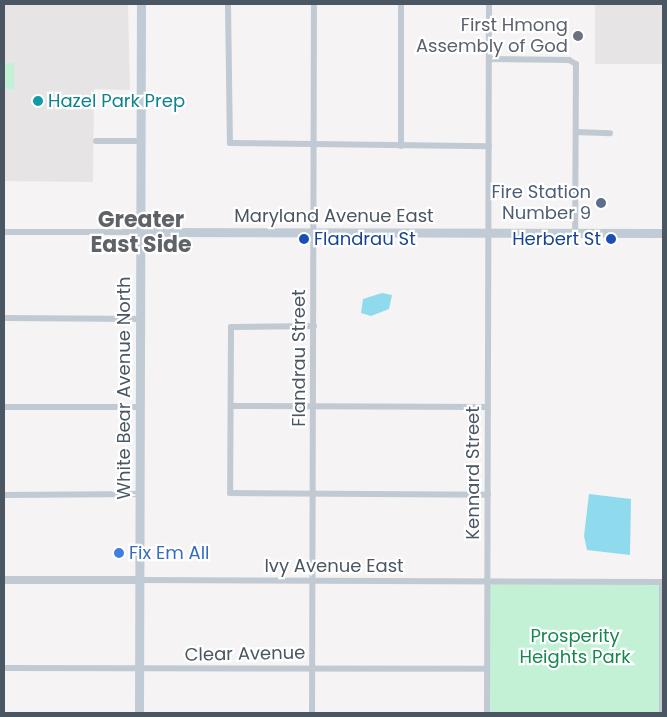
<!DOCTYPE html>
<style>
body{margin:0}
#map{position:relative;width:667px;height:717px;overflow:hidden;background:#f5f3f3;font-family:Poppins,sans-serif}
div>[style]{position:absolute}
.education>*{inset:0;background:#e6e4e5;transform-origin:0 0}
.green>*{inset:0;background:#c3f1d5;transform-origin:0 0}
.water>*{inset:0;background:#90daee}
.minor>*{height:6px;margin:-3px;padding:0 3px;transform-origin:3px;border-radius:3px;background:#c1cad2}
.tertiary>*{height:8px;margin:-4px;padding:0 4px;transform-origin:4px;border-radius:4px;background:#c1cad2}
.secondary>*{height:9px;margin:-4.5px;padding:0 4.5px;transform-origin:4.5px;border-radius:4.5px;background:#c1cbd6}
.dots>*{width:14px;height:14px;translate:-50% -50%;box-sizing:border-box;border:2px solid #fff;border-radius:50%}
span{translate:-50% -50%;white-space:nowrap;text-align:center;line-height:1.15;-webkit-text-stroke:4.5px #fff;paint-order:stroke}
.worship-label{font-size:18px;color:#5b616d}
.right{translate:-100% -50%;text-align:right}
.culture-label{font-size:18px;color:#0d838f}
.left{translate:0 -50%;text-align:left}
.service-label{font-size:18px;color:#4e5e75}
.street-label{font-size:18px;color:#4a5661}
.transit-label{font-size:18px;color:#164399}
.shop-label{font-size:18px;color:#366cbe}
.park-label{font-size:18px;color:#17864f}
.district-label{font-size:22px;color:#5f6368;font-weight:700}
.frame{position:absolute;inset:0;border:5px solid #4a5661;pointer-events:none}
</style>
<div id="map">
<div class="education">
<i style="clip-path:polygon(4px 4px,128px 4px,130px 90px,94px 89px,93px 182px,4px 181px)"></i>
<i style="left:595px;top:4px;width:68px;height:60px"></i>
</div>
<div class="green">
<i style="left:4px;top:63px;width:10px;height:26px"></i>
<i style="left:488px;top:581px;width:174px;height:132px"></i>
</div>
<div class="water">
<i style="clip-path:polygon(382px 293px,392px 295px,389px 309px,371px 316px,361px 313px,363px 299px)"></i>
<i style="clip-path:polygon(589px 494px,631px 499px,630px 555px,587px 550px,584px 536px)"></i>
</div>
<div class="minor">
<i style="left:228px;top:4px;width:139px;rotate:89.2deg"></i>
<i style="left:230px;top:143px;width:259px;rotate:0.7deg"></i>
<i style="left:489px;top:59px;width:80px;rotate:0.7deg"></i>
<i style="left:569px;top:60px;width:8px;rotate:30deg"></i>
<i style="left:576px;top:64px;width:169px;rotate:90.3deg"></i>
<i style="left:576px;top:132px;width:34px;rotate:2deg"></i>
<i style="left:96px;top:141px;width:45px"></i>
<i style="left:401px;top:146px;width:142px;rotate:-90deg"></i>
<i style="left:4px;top:232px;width:137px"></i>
<i style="left:4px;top:318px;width:137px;rotate:0.4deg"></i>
<i style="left:314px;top:326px;width:83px;rotate:179.3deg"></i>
<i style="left:231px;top:327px;width:166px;rotate:90.3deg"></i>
<i style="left:230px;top:493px;width:258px;rotate:0.4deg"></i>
<i style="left:231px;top:406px;width:257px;rotate:0.2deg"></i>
<i style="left:4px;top:407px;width:137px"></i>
<i style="left:4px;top:495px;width:136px;rotate:-0.4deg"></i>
<i style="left:140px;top:580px;width:523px;rotate:0.22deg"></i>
<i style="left:4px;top:668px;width:483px;rotate:0.1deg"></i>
<i style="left:312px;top:713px;width:709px;rotate:-89.84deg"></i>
<i style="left:487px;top:713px;width:709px;rotate:-89.84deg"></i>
<i style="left:662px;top:713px;width:131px;rotate:-90deg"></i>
</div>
<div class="tertiary">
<i style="left:4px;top:580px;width:136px"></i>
</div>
<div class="secondary">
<i style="left:141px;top:232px;width:522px;rotate:0.11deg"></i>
<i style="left:139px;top:713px;width:709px;rotate:-89.84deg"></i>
</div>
<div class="dots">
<i style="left:578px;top:36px;background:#6b7280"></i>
<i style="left:38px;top:101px;background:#0f9aa8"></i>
<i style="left:601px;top:203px;background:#5c6f8a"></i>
<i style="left:304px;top:239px;background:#1a4fb4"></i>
<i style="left:611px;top:239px;background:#1a4fb4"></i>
<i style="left:119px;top:553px;background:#3f7fe0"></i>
</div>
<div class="worship-label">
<span class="right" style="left:568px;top:36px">First Hmong<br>Assembly of God</span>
</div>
<div class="culture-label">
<span class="left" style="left:48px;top:101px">Hazel Park Prep</span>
</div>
<div class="service-label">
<span class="right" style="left:591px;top:203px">Fire Station<br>Number 9</span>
</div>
<div class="street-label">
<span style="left:334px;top:216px">Maryland Avenue East</span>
<span style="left:299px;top:358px;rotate:-90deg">Flandrau Street</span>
<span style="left:124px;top:388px;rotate:-90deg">White Bear Avenue North</span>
<span style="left:473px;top:473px;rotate:-90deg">Kennard Street</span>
<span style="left:334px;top:566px">Ivy Avenue East</span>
<span style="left:245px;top:654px;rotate:-1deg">Clear Avenue</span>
</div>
<div class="transit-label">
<span class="left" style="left:314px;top:239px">Flandrau St</span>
<span class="right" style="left:601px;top:239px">Herbert St</span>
</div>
<div class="shop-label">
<span class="left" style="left:129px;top:553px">Fix Em All</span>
</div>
<div class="park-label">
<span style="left:575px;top:647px">Prosperity<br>Heights Park</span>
</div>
<div class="district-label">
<span style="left:141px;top:232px">Greater<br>East Side</span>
</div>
<div class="frame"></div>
</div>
